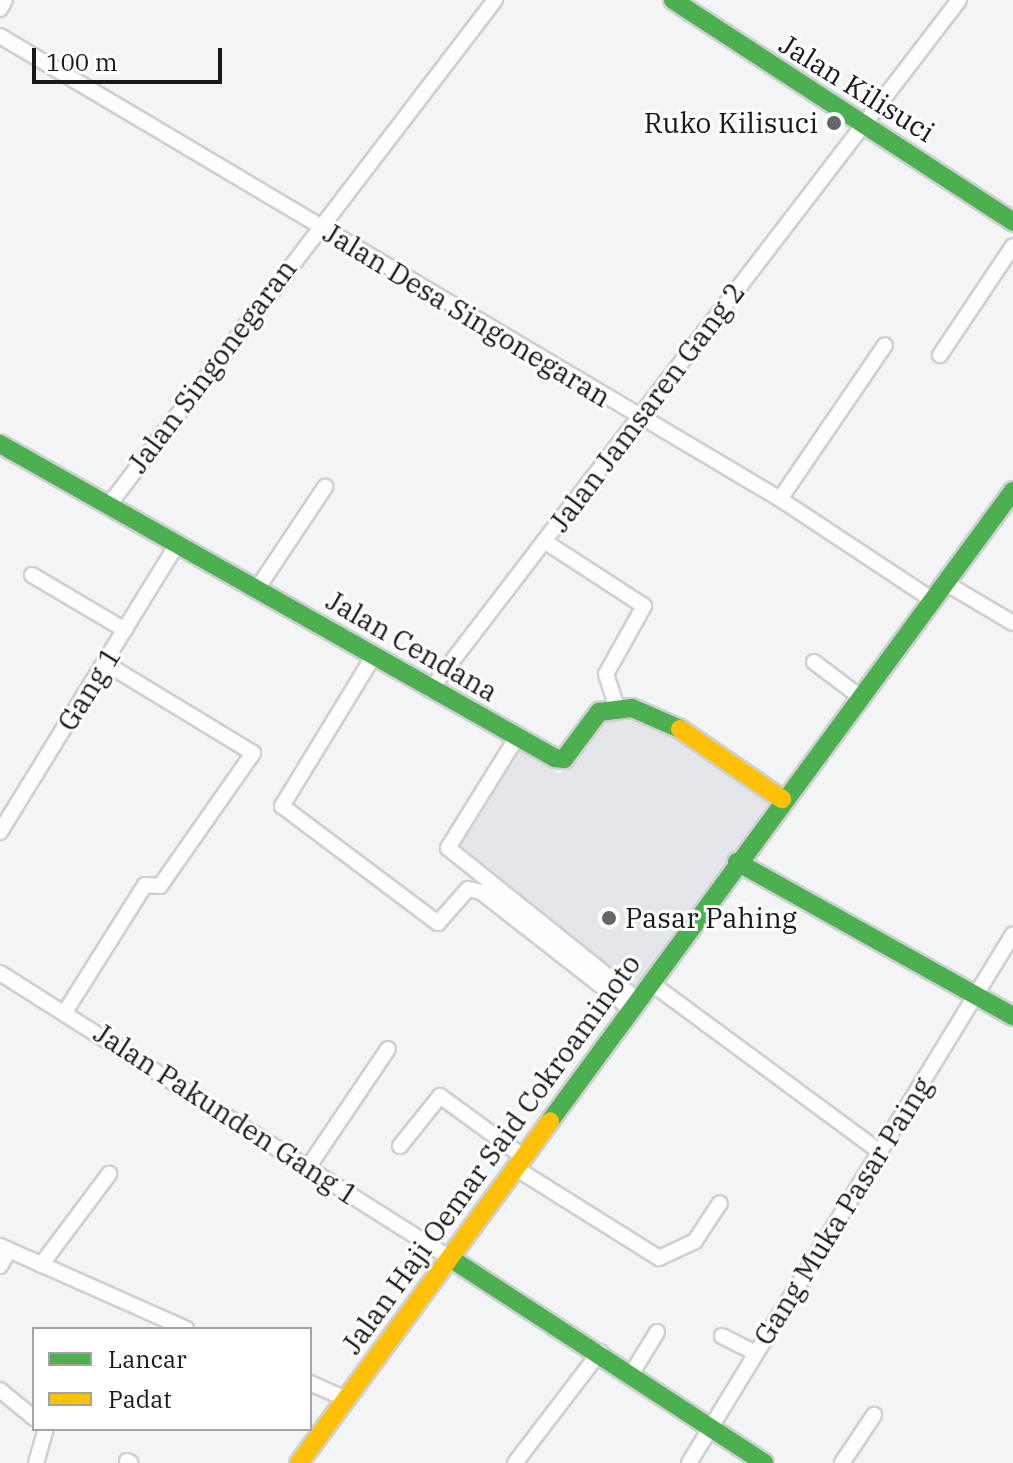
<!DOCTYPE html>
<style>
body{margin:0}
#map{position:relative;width:1013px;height:1463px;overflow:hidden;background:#f3f4f6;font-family:"IBM Plex Serif",serif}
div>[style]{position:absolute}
.built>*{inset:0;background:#e3e5eb}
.roads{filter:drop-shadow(2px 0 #cfd0d2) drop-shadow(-2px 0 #cfd0d2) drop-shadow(0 2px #cfd0d2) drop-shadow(0 -2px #cfd0d2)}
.street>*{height:14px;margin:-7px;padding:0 7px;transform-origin:7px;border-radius:7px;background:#fdfdfe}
.fast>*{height:18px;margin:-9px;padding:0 9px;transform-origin:9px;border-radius:9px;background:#4caf50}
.slow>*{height:18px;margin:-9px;padding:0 9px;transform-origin:9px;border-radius:9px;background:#ffc107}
.dots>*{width:22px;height:22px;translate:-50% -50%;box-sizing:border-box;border:4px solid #fff;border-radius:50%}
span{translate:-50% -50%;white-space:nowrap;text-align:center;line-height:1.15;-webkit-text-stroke:6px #fff;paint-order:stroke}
.street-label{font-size:28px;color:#18191a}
.poi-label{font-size:28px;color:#18191a}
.right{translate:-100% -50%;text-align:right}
.left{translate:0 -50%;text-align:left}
.legend{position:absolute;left:32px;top:1327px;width:280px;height:104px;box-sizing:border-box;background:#fff;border:2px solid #a3a3a3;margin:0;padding:10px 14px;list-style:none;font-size:24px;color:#18191a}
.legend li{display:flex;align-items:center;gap:16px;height:40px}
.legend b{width:40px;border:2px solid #a3a3a3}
.scale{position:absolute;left:32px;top:48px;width:190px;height:36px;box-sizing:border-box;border:4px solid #18191a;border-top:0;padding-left:10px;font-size:24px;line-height:28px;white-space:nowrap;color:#18191a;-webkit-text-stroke:6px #fff;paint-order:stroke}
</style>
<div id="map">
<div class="built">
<i style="clip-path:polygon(630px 709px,772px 798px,632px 990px,438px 847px,511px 743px,560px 774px,591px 725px)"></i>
</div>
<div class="roads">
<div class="street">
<i style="left:0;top:9px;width:10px;rotate:-61deg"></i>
<i style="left:0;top:36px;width:907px;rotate:30.69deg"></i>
<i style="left:780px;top:499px;width:181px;rotate:33.5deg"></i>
<i style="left:940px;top:355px;width:131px;rotate:-56.2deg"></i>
<i style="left:780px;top:499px;width:186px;rotate:-55.7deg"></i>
<i style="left:108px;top:506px;width:637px;rotate:-52.59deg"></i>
<i style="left:544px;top:541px;width:119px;rotate:33deg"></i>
<i style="left:644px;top:606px;width:78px;rotate:119.2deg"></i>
<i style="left:606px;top:674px;width:36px;rotate:72deg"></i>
<i style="left:32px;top:575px;width:108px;rotate:30.6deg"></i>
<i style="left:944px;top:582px;width:80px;rotate:30.7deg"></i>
<i style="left:257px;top:589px;width:123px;rotate:-56.3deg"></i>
<i style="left:373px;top:657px;width:175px;rotate:121.4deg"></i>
<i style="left:282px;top:806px;width:195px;rotate:36.9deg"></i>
<i style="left:438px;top:923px;width:45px;rotate:-48.6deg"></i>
<i style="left:468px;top:889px;width:13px;rotate:13deg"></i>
<i style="left:481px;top:892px;width:192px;rotate:38deg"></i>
<i style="left:814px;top:662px;width:56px;rotate:37.1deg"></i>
<i style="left:430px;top:690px;width:869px;rotate:-52.52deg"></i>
<i style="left:517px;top:737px;width:131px;rotate:121.9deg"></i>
<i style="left:448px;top:848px;width:245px;rotate:38.7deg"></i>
<i style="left:0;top:832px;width:338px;rotate:-58.4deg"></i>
<i style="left:0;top:973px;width:533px;rotate:32.35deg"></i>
<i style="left:651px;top:983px;width:285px;rotate:36.4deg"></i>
<i style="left:65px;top:1012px;width:150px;rotate:-57.8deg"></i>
<i style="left:145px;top:885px;width:15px;rotate:4deg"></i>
<i style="left:160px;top:886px;width:162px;rotate:-55deg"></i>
<i style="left:253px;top:753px;width:173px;rotate:-148.7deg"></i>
<i style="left:400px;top:1146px;width:64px;rotate:-51.3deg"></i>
<i style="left:440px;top:1096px;width:105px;rotate:36.1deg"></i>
<i style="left:309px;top:1166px;width:141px;rotate:-56deg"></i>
<i style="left:517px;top:1169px;width:168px;rotate:32.1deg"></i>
<i style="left:659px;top:1258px;width:40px;rotate:-25deg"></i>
<i style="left:695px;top:1241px;width:45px;rotate:-56.7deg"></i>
<i style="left:0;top:1246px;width:204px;rotate:24deg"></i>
<i style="left:41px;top:1265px;width:114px;rotate:-53.2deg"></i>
<i style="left:0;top:1266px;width:18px;rotate:-61deg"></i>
<i style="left:722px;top:1336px;width:37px;rotate:27deg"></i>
<i style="left:632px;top:1373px;width:48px;rotate:-58.6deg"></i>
<i style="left:310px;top:1383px;width:39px;rotate:24deg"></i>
<i style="left:0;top:1390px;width:44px;rotate:39.5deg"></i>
<i style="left:127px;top:1461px;width:4px;rotate:27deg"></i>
<i style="left:36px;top:1463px;width:35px;rotate:-74deg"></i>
<i style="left:515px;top:1463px;width:140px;rotate:-52.6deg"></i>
<i style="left:689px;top:1463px;width:620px;rotate:-58.51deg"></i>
<i style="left:842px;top:1463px;width:58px;rotate:-56.3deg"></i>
</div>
<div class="fast">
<i style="left:673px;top:0;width:406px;rotate:33.1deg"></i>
<i style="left:0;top:444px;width:638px;rotate:29.5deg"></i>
<i style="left:555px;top:758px;width:9px;rotate:6deg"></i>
<i style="left:564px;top:759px;width:59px;rotate:-53.3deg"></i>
<i style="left:599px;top:712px;width:33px;rotate:-7deg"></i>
<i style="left:632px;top:708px;width:52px;rotate:23.6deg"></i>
<i style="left:737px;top:862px;width:316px;rotate:29.2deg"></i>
<i style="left:550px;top:1121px;width:782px;rotate:-53.69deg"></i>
<i style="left:450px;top:1258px;width:375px;rotate:33.1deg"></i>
</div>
<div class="slow">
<i style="left:680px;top:729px;width:124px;rotate:34.5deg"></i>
<i style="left:299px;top:1463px;width:424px;rotate:-53.7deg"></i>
</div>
</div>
<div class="dots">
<i style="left:834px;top:123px;background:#656667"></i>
<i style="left:609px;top:918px;background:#656667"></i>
</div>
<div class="street-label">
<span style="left:857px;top:88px;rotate:32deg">Jalan Kilisuci</span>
<span style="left:467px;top:315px;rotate:31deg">Jalan Desa Singonegaran</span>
<span style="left:212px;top:366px;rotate:-53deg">Jalan Singonegaran</span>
<span style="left:647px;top:407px;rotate:-53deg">Jalan Jamsaren Gang 2</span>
<span style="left:412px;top:646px;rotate:30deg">Jalan Cendana</span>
<span style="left:89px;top:689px;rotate:-58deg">Gang 1</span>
<span style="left:226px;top:1114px;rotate:33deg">Jalan Pakunden Gang 1</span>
<span style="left:491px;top:1154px;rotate:-54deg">Jalan Haji Oemar Said Cokroaminoto</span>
<span style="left:843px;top:1211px;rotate:-58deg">Gang Muka Pasar Paing</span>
</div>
<div class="poi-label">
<span class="right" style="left:818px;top:123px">Ruko Kilisuci</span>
<span class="left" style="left:625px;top:918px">Pasar Pahing</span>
</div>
<ul class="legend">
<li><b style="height:10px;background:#4caf50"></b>Lancar</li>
<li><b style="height:10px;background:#ffc107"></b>Padat</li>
</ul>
<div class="scale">100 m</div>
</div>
